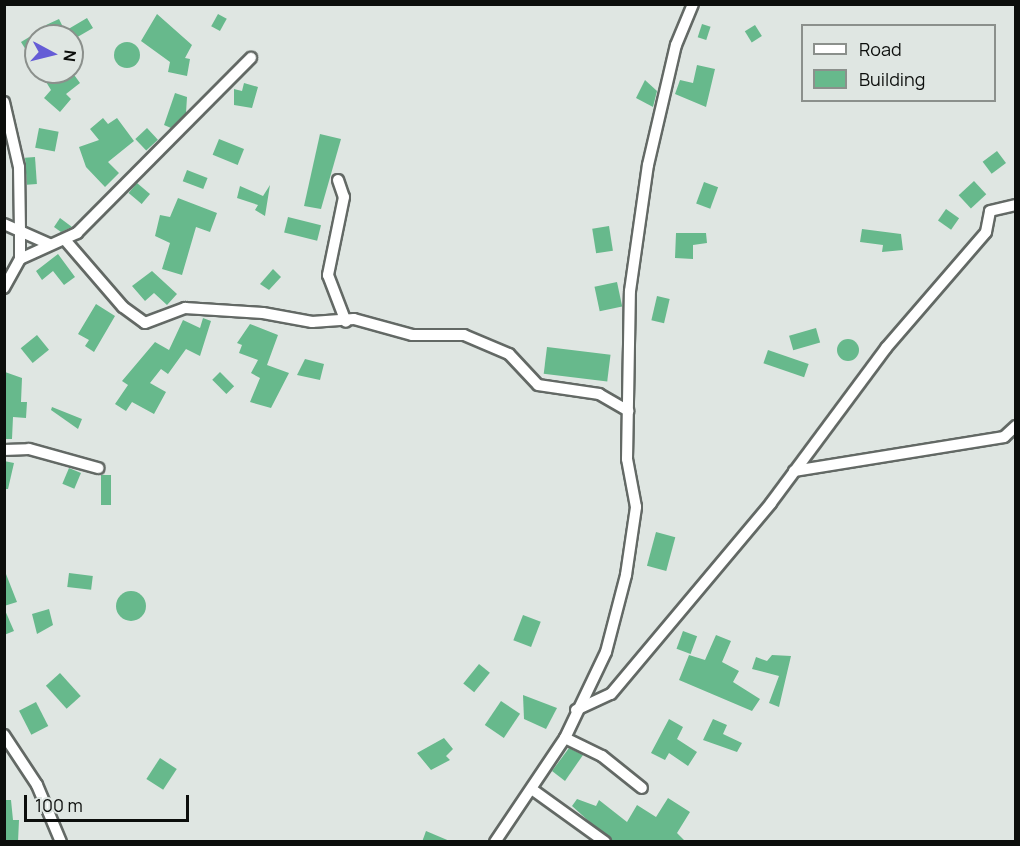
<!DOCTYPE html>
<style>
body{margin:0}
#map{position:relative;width:1020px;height:846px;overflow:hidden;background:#dfe6e2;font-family:Manrope,sans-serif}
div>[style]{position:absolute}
.building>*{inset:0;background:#67b98c;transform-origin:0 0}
.round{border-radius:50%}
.roads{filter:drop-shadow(2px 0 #636965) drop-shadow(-2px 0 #636965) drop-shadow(0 2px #636965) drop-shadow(0 -2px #636965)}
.street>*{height:10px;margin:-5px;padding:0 5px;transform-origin:5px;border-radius:5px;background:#fff}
span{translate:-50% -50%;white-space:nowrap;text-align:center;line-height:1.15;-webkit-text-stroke:4.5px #dfe6e2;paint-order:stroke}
.frame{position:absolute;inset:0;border:6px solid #0c0e0c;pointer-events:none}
.legend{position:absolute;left:801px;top:24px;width:195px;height:78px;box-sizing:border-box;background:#dfe6e2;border:2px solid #8b908c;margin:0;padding:8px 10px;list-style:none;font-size:18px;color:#0c0e0c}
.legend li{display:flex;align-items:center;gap:12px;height:30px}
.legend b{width:30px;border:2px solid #8b908c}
.north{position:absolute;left:24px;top:24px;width:60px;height:60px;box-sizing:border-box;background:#dfe6e2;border:2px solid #8b908c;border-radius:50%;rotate:97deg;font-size:16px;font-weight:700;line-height:24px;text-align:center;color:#0c0e0c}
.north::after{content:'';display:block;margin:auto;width:21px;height:27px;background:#655cd6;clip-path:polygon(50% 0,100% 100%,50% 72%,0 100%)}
.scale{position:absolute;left:24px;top:795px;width:165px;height:27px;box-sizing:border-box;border:3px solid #0c0e0c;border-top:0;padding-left:8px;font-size:18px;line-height:21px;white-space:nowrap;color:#0c0e0c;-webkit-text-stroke:4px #dfe6e2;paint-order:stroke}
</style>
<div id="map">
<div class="building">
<i style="clip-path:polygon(157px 14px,192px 45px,185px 58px,190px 59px,187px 76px,168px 72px,170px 62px,141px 41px)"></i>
<i style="left:218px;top:14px;width:10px;height:14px;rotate:29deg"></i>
<i style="clip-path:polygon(87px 18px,93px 28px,74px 39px,51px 36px,46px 25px,59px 19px,65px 31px)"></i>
<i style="left:702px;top:24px;width:9px;height:14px;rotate:18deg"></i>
<i style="left:755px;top:25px;width:13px;height:12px;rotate:58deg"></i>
<i style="clip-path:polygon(36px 33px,36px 66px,21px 42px)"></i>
<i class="round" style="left:114px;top:42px;width:26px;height:26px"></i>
<i style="clip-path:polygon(697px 65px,715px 69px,706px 107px,675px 94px,680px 80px,693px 83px)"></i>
<i style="clip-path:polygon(40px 72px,72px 72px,80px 83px,66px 94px,71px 99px,60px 112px,44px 98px,51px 90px)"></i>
<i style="clip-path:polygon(645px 80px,657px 91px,653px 107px,636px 98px)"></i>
<i style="clip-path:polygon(244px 83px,258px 87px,252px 108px,234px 105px,234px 89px,242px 91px)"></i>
<i style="clip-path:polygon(175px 93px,187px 97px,186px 113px,171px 128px,164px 125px)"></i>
<i style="clip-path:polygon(103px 118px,108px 124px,117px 118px,134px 141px,108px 162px,119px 173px,105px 187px,86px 167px,79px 147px,99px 140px,90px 129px)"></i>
<i style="left:39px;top:128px;width:20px;height:20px;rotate:11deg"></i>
<i style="left:147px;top:128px;width:16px;height:16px;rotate:47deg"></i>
<i style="clip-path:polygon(320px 134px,341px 139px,321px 209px,304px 206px)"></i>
<i style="left:219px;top:139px;width:27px;height:17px;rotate:22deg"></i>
<i style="left:997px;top:151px;width:15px;height:18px;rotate:53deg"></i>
<i style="left:35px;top:157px;width:27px;height:10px;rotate:86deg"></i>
<i style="left:187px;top:170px;width:22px;height:12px;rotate:21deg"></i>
<i style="left:974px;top:181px;width:18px;height:21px;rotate:47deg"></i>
<i style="left:704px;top:182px;width:15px;height:23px;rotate:20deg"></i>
<i style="left:137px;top:183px;width:17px;height:13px;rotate:40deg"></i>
<i style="clip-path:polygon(270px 185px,265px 216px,255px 210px,258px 205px,237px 198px,240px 186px,263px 196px)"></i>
<i style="clip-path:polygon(178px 198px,217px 213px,210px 232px,196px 227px,182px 275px,162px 269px,170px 243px,155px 236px,160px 215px,170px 217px)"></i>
<i style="left:946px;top:209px;width:16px;height:14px;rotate:35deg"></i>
<i style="left:288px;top:217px;width:34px;height:16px;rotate:14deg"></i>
<i style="clip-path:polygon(60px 218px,72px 227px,61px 232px,54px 227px)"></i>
<i style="left:609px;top:226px;width:25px;height:17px;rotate:81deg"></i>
<i style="clip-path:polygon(862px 229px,901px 234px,903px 250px,882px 252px,883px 245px,860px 242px)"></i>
<i style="clip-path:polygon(676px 233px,706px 233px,707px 243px,693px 245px,693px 259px,675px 258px)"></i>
<i style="clip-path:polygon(58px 254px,75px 277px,64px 285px,53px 271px,42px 280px,36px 271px)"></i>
<i style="clip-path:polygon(273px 269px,281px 277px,269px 290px,260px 284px)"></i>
<i style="clip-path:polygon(152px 271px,177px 294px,167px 305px,154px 293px,145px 301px,132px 286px)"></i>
<i style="left:617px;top:282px;width:25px;height:23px;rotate:78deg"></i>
<i style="left:657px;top:296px;width:13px;height:25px;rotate:13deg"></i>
<i style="clip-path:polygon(96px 304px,115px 316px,94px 352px,85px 346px,89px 340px,78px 334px)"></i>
<i style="clip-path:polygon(203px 318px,211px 321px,200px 356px,186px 349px,168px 374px,161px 369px,150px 383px,166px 392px,154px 414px,132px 402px,126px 411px,115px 404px,128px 385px,122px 381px,155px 342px,169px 350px,183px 320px,200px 328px)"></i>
<i style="clip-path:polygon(250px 324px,278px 335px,267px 365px,289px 373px,271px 408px,250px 402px,260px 378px,251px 373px,258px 360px,239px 353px,242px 345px,237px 343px)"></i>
<i style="left:816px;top:328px;width:15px;height:28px;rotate:74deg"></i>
<i style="left:37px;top:335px;width:19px;height:21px;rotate:51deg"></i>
<i class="round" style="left:837px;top:339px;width:22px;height:22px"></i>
<i style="left:547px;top:347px;width:64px;height:27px;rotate:7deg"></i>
<i style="left:768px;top:350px;width:43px;height:14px;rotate:19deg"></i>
<i style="clip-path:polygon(305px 359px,324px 364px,320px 380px,297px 375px)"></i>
<i style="clip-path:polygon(5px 372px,22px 378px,21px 402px,27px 402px,26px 418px,13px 417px,12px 439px,4px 439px)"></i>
<i style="left:220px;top:372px;width:20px;height:11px;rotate:45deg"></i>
<i style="clip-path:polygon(52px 407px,82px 419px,78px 429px,51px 410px)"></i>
<i style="clip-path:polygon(4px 461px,14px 463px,8px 489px,4px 489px)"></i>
<i style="left:69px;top:468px;width:13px;height:17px;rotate:23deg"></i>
<i style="left:101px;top:475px;width:10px;height:30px"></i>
<i style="left:656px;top:532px;width:20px;height:35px;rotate:15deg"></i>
<i style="clip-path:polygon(4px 569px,17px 602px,4px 606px)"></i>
<i style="left:69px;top:573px;width:24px;height:14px;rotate:7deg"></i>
<i class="round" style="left:116px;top:591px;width:30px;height:30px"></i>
<i style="clip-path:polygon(4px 608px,14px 631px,4px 635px)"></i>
<i style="clip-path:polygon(49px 609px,53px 625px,37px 634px,32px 614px)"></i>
<i style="left:523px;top:615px;width:19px;height:27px;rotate:21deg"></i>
<i style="left:683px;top:631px;width:15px;height:19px;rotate:20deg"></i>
<i style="clip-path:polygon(716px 635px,731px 641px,722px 662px,739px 671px,733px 682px,760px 699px,752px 711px,679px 680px,689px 655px,705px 660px)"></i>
<i style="clip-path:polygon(772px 655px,791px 656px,779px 707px,769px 703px,779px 676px,752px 669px,756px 657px,767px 661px)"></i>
<i style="left:479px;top:664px;width:14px;height:25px;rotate:39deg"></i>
<i style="left:60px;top:673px;width:31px;height:19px;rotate:48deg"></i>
<i style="clip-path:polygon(523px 695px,557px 708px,546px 729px,524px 719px)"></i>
<i style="left:501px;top:701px;width:23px;height:29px;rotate:34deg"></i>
<i style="left:36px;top:702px;width:27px;height:19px;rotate:63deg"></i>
<i style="clip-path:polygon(669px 719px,683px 727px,677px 739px,697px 752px,688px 766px,669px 753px,665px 760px,651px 753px)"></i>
<i style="clip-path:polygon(713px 719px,727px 725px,723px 734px,742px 743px,737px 752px,703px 740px)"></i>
<i style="clip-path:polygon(444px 738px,453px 749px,446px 756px,450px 760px,431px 770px,417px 753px)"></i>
<i style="clip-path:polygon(569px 748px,583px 755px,565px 781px,552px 771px)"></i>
<i style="left:160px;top:758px;width:20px;height:25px;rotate:33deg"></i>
<i style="clip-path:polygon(668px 798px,690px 812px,677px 833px,686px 842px,612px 842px,572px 806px,577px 799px,596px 806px,599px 800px,627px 822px,637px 805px,656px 817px)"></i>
<i style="clip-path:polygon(4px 800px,11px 800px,13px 820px,19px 820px,18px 842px,4px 842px)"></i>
<i style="clip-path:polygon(426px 831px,452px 842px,422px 842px)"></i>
</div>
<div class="roads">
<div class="street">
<i style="left:4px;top:102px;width:67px;rotate:77deg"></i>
<i style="left:19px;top:167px;width:66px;rotate:89.1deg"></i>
<i style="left:20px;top:233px;width:26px;rotate:90deg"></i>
<i style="left:20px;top:259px;width:33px;rotate:119deg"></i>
<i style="left:338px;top:180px;width:18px;rotate:71deg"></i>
<i style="left:344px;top:197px;width:80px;rotate:101.6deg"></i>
<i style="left:328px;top:275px;width:50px;rotate:69deg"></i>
<i style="left:4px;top:224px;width:49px;rotate:24deg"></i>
<i style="left:66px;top:241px;width:87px;rotate:49.2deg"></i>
<i style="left:123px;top:307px;width:27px;rotate:36deg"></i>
<i style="left:145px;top:323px;width:43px;rotate:-20.6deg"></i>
<i style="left:185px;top:308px;width:78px;rotate:3.7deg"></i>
<i style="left:263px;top:313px;width:50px;rotate:10.4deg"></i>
<i style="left:312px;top:322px;width:42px;rotate:-4.1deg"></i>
<i style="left:354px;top:319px;width:60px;rotate:15.4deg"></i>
<i style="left:412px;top:335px;width:52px"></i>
<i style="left:464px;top:335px;width:49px;rotate:22.9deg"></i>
<i style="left:509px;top:354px;width:42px;rotate:46.9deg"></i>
<i style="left:538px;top:385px;width:62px;rotate:8.4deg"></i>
<i style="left:599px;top:394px;width:34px;rotate:30deg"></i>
<i style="left:20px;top:259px;width:63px;rotate:-24.5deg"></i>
<i style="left:77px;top:233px;width:247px;rotate:-45.2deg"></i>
<i style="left:4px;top:450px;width:25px;rotate:-2deg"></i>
<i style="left:29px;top:449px;width:72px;rotate:15.4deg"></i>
<i style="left:794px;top:471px;width:213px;rotate:-9.2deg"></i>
<i style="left:1004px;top:437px;width:16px;rotate:-43deg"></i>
<i style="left:576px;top:710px;width:38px;rotate:-25deg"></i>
<i style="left:611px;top:694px;width:249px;rotate:-50deg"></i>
<i style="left:771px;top:503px;width:193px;rotate:-53.4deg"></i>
<i style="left:886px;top:348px;width:153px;rotate:-49.2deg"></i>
<i style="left:986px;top:232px;width:21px;rotate:-79deg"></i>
<i style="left:990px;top:211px;width:27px;rotate:-13deg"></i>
<i style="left:4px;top:735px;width:60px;rotate:56.6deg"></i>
<i style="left:37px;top:785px;width:62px;rotate:67.2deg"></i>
<i style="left:565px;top:738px;width:41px;rotate:25.9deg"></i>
<i style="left:602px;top:756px;width:51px;rotate:38.7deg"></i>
<i style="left:533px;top:790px;width:89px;rotate:35.8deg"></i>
<i style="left:495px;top:842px;width:125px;rotate:-56.1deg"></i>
<i style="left:565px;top:738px;width:95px;rotate:-64.5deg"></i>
<i style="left:606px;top:652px;width:80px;rotate:-75.4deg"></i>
<i style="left:626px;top:575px;width:69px;rotate:-81.6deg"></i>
<i style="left:636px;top:507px;width:49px;rotate:-100.6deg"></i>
<i style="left:627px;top:459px;width:168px;rotate:-89deg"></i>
<i style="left:630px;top:291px;width:127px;rotate:-81.9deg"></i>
<i style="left:648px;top:165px;width:123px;rotate:-76.9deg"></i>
<i style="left:676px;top:45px;width:44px;rotate:-67.5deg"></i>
</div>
</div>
<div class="frame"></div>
<ul class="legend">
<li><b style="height:8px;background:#fff"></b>Road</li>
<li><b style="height:16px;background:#67b98c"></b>Building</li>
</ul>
<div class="north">N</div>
<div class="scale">100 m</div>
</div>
